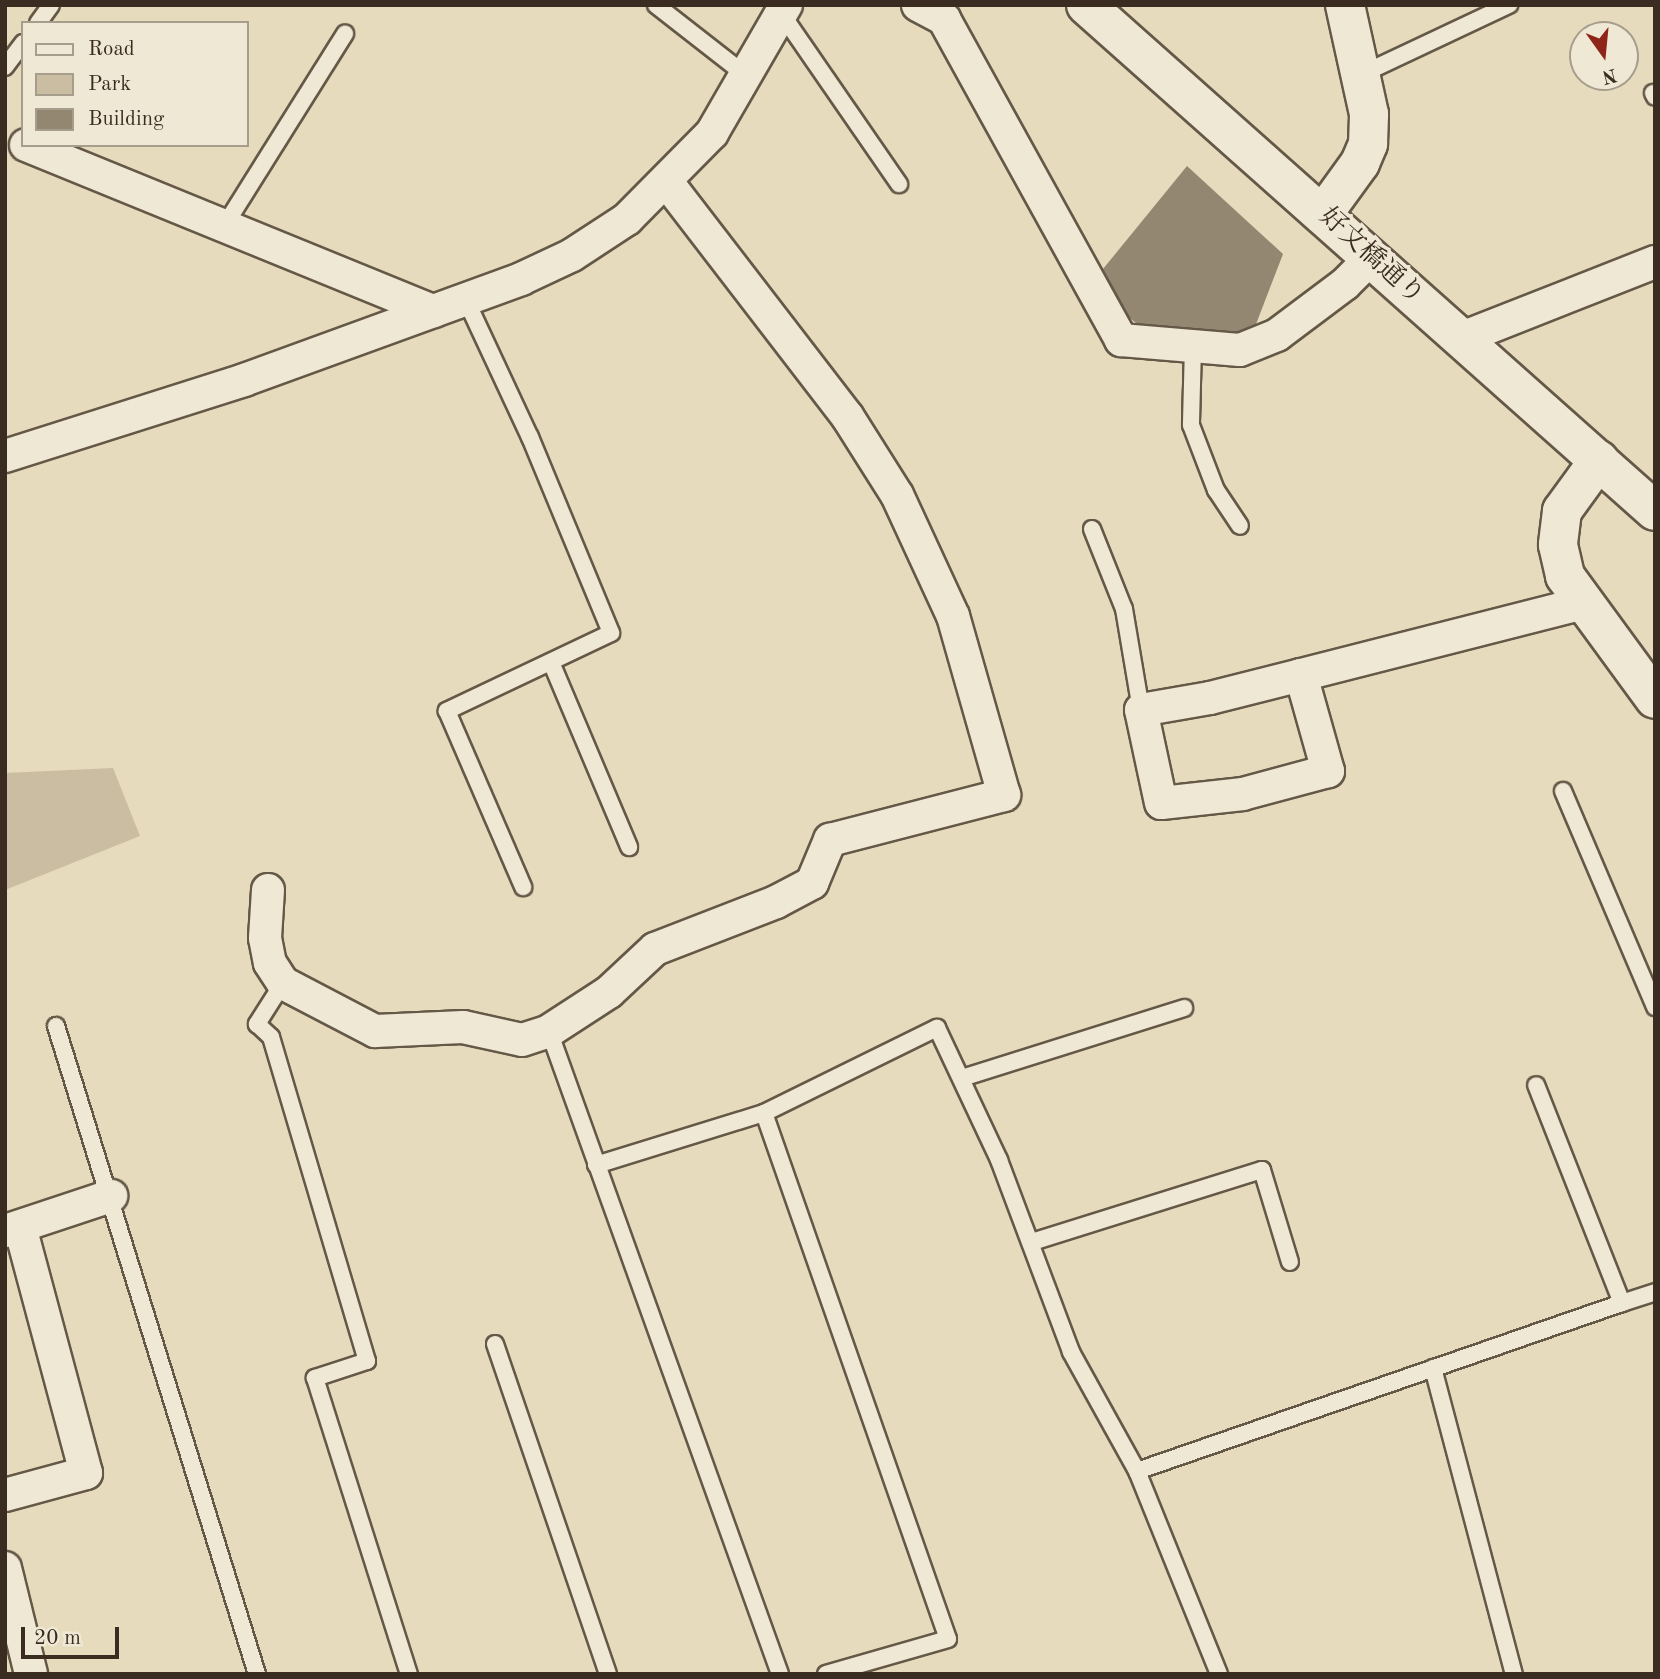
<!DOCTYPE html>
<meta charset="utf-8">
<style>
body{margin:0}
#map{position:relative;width:1660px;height:1679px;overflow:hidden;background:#e7dbbd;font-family:"Old Standard TT","Noto Serif JP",serif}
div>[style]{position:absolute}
.green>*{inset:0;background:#cabda2}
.building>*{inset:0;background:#948772}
.roads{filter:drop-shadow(2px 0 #655847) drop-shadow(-2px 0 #655847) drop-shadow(0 2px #655847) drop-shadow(0 -2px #655847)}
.service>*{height:16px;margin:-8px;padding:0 8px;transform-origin:8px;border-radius:8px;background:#efe8d4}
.minor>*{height:32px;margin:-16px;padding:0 16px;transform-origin:16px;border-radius:16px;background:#efe8d4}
.tertiary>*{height:38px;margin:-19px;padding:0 19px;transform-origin:19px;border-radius:19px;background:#efe8d4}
span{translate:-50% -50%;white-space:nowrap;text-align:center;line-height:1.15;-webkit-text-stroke:7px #efe8d4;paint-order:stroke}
.street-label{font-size:26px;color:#3a2c20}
.frame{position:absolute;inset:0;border:7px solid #3a2c20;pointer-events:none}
.legend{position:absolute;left:21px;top:21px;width:228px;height:126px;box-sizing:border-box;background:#efe8d4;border:2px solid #a79d8c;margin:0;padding:9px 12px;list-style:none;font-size:21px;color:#3a2c20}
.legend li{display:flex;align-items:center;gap:14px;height:35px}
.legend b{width:35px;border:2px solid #a79d8c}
.north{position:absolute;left:1569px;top:21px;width:70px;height:70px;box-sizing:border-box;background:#efe8d4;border:2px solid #a79d8c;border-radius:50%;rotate:165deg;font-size:19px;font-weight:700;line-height:28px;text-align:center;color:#3a2c20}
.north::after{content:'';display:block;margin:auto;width:24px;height:32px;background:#8f2418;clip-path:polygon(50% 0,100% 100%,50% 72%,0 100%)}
.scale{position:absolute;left:21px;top:1627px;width:98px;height:32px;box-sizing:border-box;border:4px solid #3a2c20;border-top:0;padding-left:9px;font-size:21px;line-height:24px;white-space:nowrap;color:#3a2c20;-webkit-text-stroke:5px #efe8d4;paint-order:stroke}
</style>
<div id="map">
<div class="green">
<i style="clip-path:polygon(113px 768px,140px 836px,5px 890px,5px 773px)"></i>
</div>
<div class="building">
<i style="clip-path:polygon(1187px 166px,1283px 254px,1253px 332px,1175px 337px,1147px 332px,1126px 315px,1103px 269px)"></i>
</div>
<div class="roads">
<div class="service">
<i style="left:656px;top:5px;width:110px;rotate:38deg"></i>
<i style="left:781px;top:13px;width:208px;rotate:55.4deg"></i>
<i style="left:38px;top:23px;width:22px;rotate:-54deg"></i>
<i style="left:5px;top:67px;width:30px;rotate:-53deg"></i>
<i style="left:1360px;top:75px;width:165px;rotate:-25.2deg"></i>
<i style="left:1653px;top:93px;width:4px;rotate:63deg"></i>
<i style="left:225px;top:225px;width:226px;rotate:-57.9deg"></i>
<i style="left:466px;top:300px;width:151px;rotate:65deg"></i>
<i style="left:530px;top:437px;width:212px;rotate:67.5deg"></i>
<i style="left:611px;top:633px;width:182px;rotate:154.6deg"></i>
<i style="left:447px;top:711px;width:192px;rotate:66.6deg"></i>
<i style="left:1193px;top:346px;width:79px;rotate:91.5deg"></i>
<i style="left:1191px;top:425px;width:70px;rotate:69deg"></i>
<i style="left:1216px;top:490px;width:43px;rotate:56.3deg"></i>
<i style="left:1092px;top:529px;width:86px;rotate:68.2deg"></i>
<i style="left:1124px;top:609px;width:102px;rotate:80.4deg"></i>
<i style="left:551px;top:662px;width:201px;rotate:67.1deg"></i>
<i style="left:1563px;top:791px;width:235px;rotate:66.9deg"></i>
<i style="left:283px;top:983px;width:49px;rotate:122.4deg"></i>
<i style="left:257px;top:1024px;width:19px;rotate:43deg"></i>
<i style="left:271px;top:1037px;width:338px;rotate:73.5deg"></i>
<i style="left:367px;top:1361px;width:55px;rotate:161.9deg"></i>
<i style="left:315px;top:1378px;width:311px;rotate:72.4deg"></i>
<i style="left:56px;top:1026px;width:678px;rotate:72.77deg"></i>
<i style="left:549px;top:1031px;width:683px;rotate:70.24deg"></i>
<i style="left:962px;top:1078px;width:233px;rotate:-17.5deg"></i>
<i style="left:764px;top:1113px;width:557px;rotate:70.72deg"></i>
<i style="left:948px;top:1639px;width:127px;rotate:164deg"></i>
<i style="left:596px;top:1165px;width:176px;rotate:-17.2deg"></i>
<i style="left:764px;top:1113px;width:193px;rotate:-26.2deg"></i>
<i style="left:937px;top:1028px;width:146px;rotate:64.8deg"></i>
<i style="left:999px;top:1160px;width:205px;rotate:69.4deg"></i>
<i style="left:1071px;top:1352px;width:136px;rotate:61deg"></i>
<i style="left:1137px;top:1471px;width:219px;rotate:68deg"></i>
<i style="left:1032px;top:1242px;width:241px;rotate:-17.4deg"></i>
<i style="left:1262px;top:1170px;width:96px;rotate:73.1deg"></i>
<i style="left:1622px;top:1303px;width:35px;rotate:-18deg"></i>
<i style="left:495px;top:1344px;width:349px;rotate:71.1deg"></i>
<i style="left:1433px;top:1368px;width:317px;rotate:75.2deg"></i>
<i style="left:1137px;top:1471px;width:513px;rotate:-19.11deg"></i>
<i style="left:1622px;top:1303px;width:234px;rotate:-111.5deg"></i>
</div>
<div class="minor">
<i style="left:918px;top:5px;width:30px;rotate:28deg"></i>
<i style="left:944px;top:19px;width:367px;rotate:61.1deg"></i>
<i style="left:1121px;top:340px;width:119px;rotate:4.8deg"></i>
<i style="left:1240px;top:350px;width:40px;rotate:-22deg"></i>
<i style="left:1277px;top:335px;width:85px;rotate:-36.9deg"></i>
<i style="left:1345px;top:284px;width:38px;rotate:-45deg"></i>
<i style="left:26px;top:145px;width:440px;rotate:22.2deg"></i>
<i style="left:1462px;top:338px;width:207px;rotate:-21.5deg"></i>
<i style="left:5px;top:456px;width:251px;rotate:-17.6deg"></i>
<i style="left:244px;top:380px;width:295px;rotate:-20deg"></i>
<i style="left:521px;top:279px;width:56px;rotate:-25.2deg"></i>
<i style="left:572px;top:255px;width:66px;rotate:-33.2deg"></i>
<i style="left:627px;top:219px;width:121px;rotate:-45.3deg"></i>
<i style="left:712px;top:133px;width:148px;rotate:-60deg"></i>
<i style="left:1301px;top:675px;width:100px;rotate:74.3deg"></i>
<i style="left:1328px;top:771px;width:88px;rotate:164.9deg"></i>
<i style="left:1243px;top:794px;width:82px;rotate:173.7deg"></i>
<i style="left:1161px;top:803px;width:95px;rotate:-102.1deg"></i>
<i style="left:1141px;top:710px;width:70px;rotate:-9.9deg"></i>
<i style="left:1210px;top:698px;width:94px;rotate:-14.2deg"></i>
<i style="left:1301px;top:675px;width:291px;rotate:-14.3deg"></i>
<i style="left:268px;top:890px;width:48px;rotate:93.6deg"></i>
<i style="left:265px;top:938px;width:25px;rotate:79deg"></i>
<i style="left:270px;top:963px;width:24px;rotate:57deg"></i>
<i style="left:283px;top:983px;width:104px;rotate:27.6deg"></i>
<i style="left:375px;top:1031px;width:88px;rotate:-2.6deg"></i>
<i style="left:463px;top:1027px;width:60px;rotate:12.4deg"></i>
<i style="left:522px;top:1040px;width:28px;rotate:-18deg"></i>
<i style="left:549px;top:1031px;width:72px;rotate:-33deg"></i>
<i style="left:609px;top:992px;width:63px;rotate:-43.1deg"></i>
<i style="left:655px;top:949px;width:130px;rotate:-21.2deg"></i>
<i style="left:776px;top:902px;width:41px;rotate:-27.8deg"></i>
<i style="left:812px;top:883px;width:47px;rotate:-67.3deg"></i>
<i style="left:830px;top:840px;width:180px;rotate:-14.5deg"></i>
<i style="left:1004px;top:795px;width:186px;rotate:-105.9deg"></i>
<i style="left:953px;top:616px;width:133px;rotate:-114.8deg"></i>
<i style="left:897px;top:495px;width:93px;rotate:-122.3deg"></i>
<i style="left:847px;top:416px;width:295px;rotate:-127.6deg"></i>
<i style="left:5px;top:1231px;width:112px;rotate:-18.3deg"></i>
<i style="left:5px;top:1495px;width:84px;rotate:-15.2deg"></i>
<i style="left:86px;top:1473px;width:255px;rotate:-105deg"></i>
<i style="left:5px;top:1568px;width:109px;rotate:76.2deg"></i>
</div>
<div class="tertiary">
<i style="left:1086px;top:5px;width:761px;rotate:41.65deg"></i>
<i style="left:1323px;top:214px;width:63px;rotate:-54deg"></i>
<i style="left:1360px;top:163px;width:21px;rotate:-67deg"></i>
<i style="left:1368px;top:144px;width:30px;rotate:-88deg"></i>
<i style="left:1369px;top:114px;width:112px;rotate:-102.4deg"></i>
<i style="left:1599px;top:460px;width:63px;rotate:126deg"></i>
<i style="left:1562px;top:511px;width:34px;rotate:97deg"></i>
<i style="left:1558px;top:545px;width:32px;rotate:77deg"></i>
<i style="left:1565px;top:576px;width:152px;rotate:53.8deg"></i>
</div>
</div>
<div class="street-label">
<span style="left:1371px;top:257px;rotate:42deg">好文橋通り</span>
</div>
<div class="frame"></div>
<ul class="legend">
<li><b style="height:9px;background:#efe8d4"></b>Road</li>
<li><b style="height:19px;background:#cabda2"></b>Park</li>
<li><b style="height:19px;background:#948772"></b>Building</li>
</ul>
<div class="north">N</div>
<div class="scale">20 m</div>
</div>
